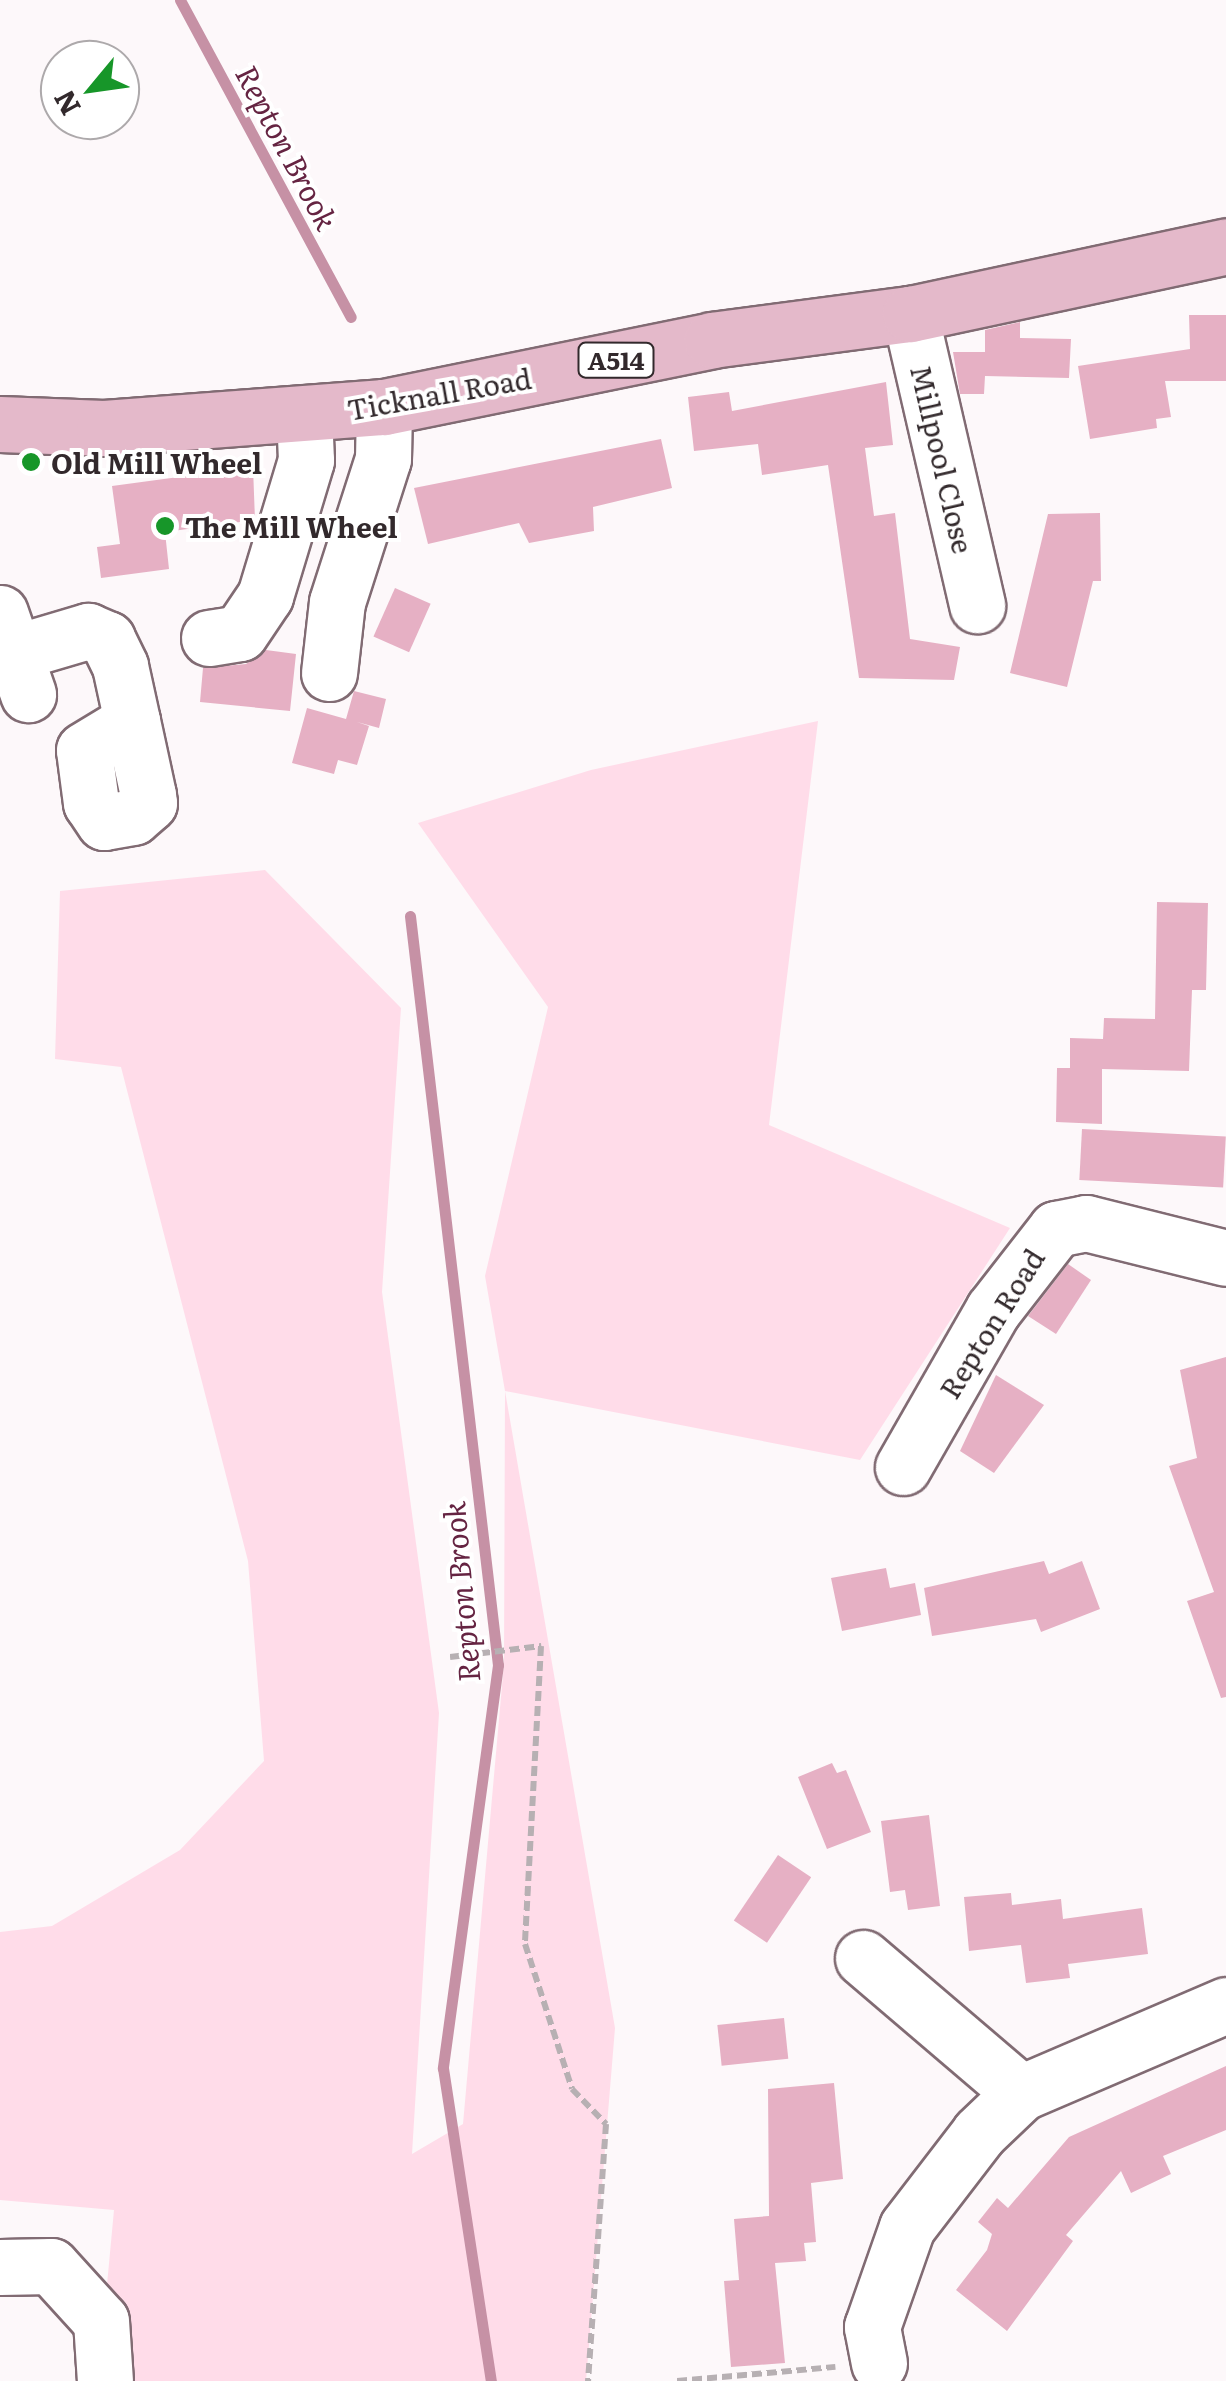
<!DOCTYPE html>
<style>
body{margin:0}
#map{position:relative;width:1226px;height:2381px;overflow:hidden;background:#fdf8fa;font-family:Literata,serif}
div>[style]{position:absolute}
.green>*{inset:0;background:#ffdce9}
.stream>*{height:11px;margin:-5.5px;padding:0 5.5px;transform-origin:5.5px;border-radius:5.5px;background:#c691a5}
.building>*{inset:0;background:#e6b0c4;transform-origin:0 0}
.path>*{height:6px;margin-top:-3px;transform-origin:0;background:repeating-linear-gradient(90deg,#b7b0b3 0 10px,transparent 0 15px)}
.roads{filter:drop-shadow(2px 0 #816b73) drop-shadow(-2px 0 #816b73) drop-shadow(0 2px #816b73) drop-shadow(0 -2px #816b73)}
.minor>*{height:55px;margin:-27.5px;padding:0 27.5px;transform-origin:27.5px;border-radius:27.5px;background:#fff}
.major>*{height:55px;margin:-27.5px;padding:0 27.5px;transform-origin:27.5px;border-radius:27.5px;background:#e4b9ca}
.dots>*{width:28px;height:28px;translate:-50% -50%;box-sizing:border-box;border:5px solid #fff;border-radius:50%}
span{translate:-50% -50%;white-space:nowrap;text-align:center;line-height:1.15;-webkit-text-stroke:8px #fff;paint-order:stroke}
.shield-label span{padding:2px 8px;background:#fff;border:2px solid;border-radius:8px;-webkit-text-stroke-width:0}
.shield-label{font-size:25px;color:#32292c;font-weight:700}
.street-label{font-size:28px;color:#32292c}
.poi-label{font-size:28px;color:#32292c;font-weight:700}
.left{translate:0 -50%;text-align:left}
.water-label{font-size:30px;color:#652442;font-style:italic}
.north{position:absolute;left:40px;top:40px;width:100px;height:100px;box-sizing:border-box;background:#fff;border:2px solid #ada9ab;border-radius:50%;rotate:241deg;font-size:28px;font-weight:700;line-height:40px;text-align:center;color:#32292c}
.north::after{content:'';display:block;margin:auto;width:35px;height:45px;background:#179629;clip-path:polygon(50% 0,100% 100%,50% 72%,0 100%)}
</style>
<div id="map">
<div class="green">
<i style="clip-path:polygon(818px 721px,769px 1125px,1010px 1228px,860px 1460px,505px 1391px,615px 2028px,586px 2381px,98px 2381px,114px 2210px,0 2200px,0 1932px,52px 1926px,180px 1850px,264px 1761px,248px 1561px,121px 1067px,55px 1059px,60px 891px,265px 870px,401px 1008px,382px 1292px,439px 1713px,412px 2154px,463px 2124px,504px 1663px,505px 1391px,485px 1276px,548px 1007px,418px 823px,591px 770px)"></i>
</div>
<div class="stream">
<i style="left:180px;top:0;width:360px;rotate:61.7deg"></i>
<i style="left:410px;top:916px;width:754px;rotate:83.3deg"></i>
<i style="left:498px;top:1665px;width:407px;rotate:97.8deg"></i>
<i style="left:443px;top:2068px;width:317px;rotate:81.3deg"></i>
</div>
<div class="building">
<i style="clip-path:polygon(1189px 315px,1226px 315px,1226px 381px,1165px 381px,1171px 417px,1156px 419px,1157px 428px,1090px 439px,1078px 366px,1190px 349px)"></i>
<i style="clip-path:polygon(1020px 322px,1020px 338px,1071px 339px,1069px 378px,985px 376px,984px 394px,960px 394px,953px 352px,985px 352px,985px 330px)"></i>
<i style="clip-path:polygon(886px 382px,893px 445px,865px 448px,874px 516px,895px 513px,910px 639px,960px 647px,954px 680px,859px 678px,828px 465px,762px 475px,758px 444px,694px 451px,688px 397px,729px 392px,732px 411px)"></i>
<i style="clip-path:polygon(661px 439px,672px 488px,593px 507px,594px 531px,529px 543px,519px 523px,428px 544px,414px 488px)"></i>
<i style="clip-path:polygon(253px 467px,255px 520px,165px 532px,169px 569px,101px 578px,97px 547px,120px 544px,112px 486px)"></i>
<i style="clip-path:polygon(1100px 513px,1101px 581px,1093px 581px,1067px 687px,1010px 673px,1048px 514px)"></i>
<i style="left:395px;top:588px;width:39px;height:53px;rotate:24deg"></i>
<i style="clip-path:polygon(266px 650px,296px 654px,290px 711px,200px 702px,203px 668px,246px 664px)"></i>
<i style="clip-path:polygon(354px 691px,386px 699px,379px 728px,357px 722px,369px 726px,357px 765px,338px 760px,334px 774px,292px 763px,307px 708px,346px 719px)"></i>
<i style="clip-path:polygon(1157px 902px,1208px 903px,1206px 990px,1192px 990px,1189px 1071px,1102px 1069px,1102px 1124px,1056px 1122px,1057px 1068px,1070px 1068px,1070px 1038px,1103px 1039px,1104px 1018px,1155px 1019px)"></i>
<i style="left:1082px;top:1129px;width:144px;height:51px;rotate:3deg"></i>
<i style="clip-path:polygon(1068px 1264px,1091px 1280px,1056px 1334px,1028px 1316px)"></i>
<i style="clip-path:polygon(1226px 1357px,1226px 1697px,1221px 1698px,1187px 1601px,1214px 1592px,1169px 1466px,1197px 1458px,1180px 1370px)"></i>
<i style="clip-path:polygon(996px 1375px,1044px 1405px,994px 1473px,960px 1451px)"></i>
<i style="clip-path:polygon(1044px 1561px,1049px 1574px,1082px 1561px,1100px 1609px,1041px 1632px,1036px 1619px,932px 1636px,924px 1588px)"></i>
<i style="clip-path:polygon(886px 1568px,890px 1588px,915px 1583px,921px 1615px,842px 1631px,831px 1578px)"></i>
<i style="clip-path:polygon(832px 1763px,837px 1773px,846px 1770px,871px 1832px,827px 1849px,798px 1777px)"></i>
<i style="clip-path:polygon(929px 1815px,940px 1906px,908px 1910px,905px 1890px,890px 1892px,881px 1821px)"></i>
<i style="left:778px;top:1855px;width:40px;height:79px;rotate:34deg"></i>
<i style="clip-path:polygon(1011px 1893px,1012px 1905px,1061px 1899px,1063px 1919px,1142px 1908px,1148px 1954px,1068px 1964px,1070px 1978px,1026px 1983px,1021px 1945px,969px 1951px,964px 1897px)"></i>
<i style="left:784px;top:2018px;width:41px;height:67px;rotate:84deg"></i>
<i style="clip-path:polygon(1226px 2066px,1226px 2130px,1163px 2156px,1171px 2174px,1131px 2193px,1121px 2171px,1066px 2235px,1073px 2241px,1007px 2331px,956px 2290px,987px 2250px,992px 2234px,978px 2222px,997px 2198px,1008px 2208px,1069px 2137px)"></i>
<i style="clip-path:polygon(834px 2083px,843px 2179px,811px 2183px,816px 2242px,804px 2243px,806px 2261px,775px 2263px,785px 2363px,731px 2367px,724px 2281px,739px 2280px,734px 2219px,769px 2216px,768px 2089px)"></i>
</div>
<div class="path">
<i style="left:450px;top:1657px;width:92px;rotate:-6.9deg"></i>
<i style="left:541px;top:1646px;width:298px;rotate:93.1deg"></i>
<i style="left:525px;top:1944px;width:152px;rotate:72deg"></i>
<i style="left:572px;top:2089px;width:49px;rotate:45.8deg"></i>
<i style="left:606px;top:2124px;width:258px;rotate:94deg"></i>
<i style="left:677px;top:2381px;width:159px;rotate:-5.1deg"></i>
</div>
<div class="roads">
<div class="minor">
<i style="left:910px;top:314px;width:299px;rotate:77deg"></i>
<i style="left:0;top:613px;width:86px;rotate:70.9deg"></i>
<i style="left:209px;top:638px;width:31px;rotate:-9deg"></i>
<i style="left:240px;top:633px;width:45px;rotate:-56deg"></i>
<i style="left:265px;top:596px;width:142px;rotate:-73.2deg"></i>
<i style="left:306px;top:460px;width:46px;rotate:-92.5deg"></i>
<i style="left:0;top:657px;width:92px;rotate:-16.5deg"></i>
<i style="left:88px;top:631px;width:21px;rotate:23deg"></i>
<i style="left:107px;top:639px;width:30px;rotate:64deg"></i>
<i style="left:120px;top:666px;width:56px;rotate:77.7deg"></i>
<i style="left:132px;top:721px;width:76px;rotate:77.8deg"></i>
<i style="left:148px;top:795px;width:8px;rotate:83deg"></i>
<i style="left:149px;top:803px;width:21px;rotate:139deg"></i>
<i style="left:133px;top:817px;width:29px;rotate:170deg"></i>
<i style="left:104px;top:822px;width:23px;rotate:-124deg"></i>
<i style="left:91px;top:803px;width:53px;rotate:-97.5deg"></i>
<i style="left:84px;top:750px;width:56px;rotate:-31.1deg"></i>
<i style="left:329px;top:673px;width:71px;rotate:-83.6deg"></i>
<i style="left:337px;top:602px;width:150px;rotate:-72.2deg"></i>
<i style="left:383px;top:459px;width:52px;rotate:-88.9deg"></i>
<i style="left:903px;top:1467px;width:181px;rotate:-60.2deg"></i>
<i style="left:993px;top:1310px;width:103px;rotate:-52.1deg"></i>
<i style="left:1056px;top:1229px;width:31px;rotate:-11deg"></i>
<i style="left:1086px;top:1223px;width:144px;rotate:14deg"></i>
<i style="left:863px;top:1958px;width:208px;rotate:40.5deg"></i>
<i style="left:0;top:2267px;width:51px;rotate:-1.1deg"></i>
<i style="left:51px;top:2266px;width:74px;rotate:47.7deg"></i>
<i style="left:101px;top:2321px;width:60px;rotate:86.2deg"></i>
<i style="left:879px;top:2363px;width:37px;rotate:-101deg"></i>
<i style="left:872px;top:2327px;width:106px;rotate:-70.7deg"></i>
<i style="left:907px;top:2227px;width:118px;rotate:-52.5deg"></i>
<i style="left:979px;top:2133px;width:58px;rotate:-43.6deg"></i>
<i style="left:1021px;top:2093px;width:223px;rotate:-23.2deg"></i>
</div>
<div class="major">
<i style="left:0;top:424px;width:104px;rotate:2.2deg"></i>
<i style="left:104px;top:428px;width:281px;rotate:-4.3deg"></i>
<i style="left:384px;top:407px;width:335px;rotate:-11.5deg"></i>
<i style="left:712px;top:340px;width:200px;rotate:-7.5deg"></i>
<i style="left:910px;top:314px;width:323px;rotate:-12.1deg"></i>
</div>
</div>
<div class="dots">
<i style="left:31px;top:462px;background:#179629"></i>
<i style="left:165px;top:526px;background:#179629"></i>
</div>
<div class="shield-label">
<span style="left:616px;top:360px">A514</span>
</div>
<div class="street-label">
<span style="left:439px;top:393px;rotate:-10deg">Ticknall Road</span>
<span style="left:943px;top:459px;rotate:77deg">Millpool Close</span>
<span style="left:991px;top:1323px;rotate:-58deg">Repton Road</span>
</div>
<div class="poi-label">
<span class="left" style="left:51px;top:462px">Old Mill Wheel</span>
<span class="left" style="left:185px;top:526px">The Mill Wheel</span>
</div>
<div class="water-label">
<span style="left:288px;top:147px;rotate:62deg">Repton Brook</span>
<span style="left:460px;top:1592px;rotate:-95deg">Repton Brook</span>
</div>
<div class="north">N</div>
</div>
